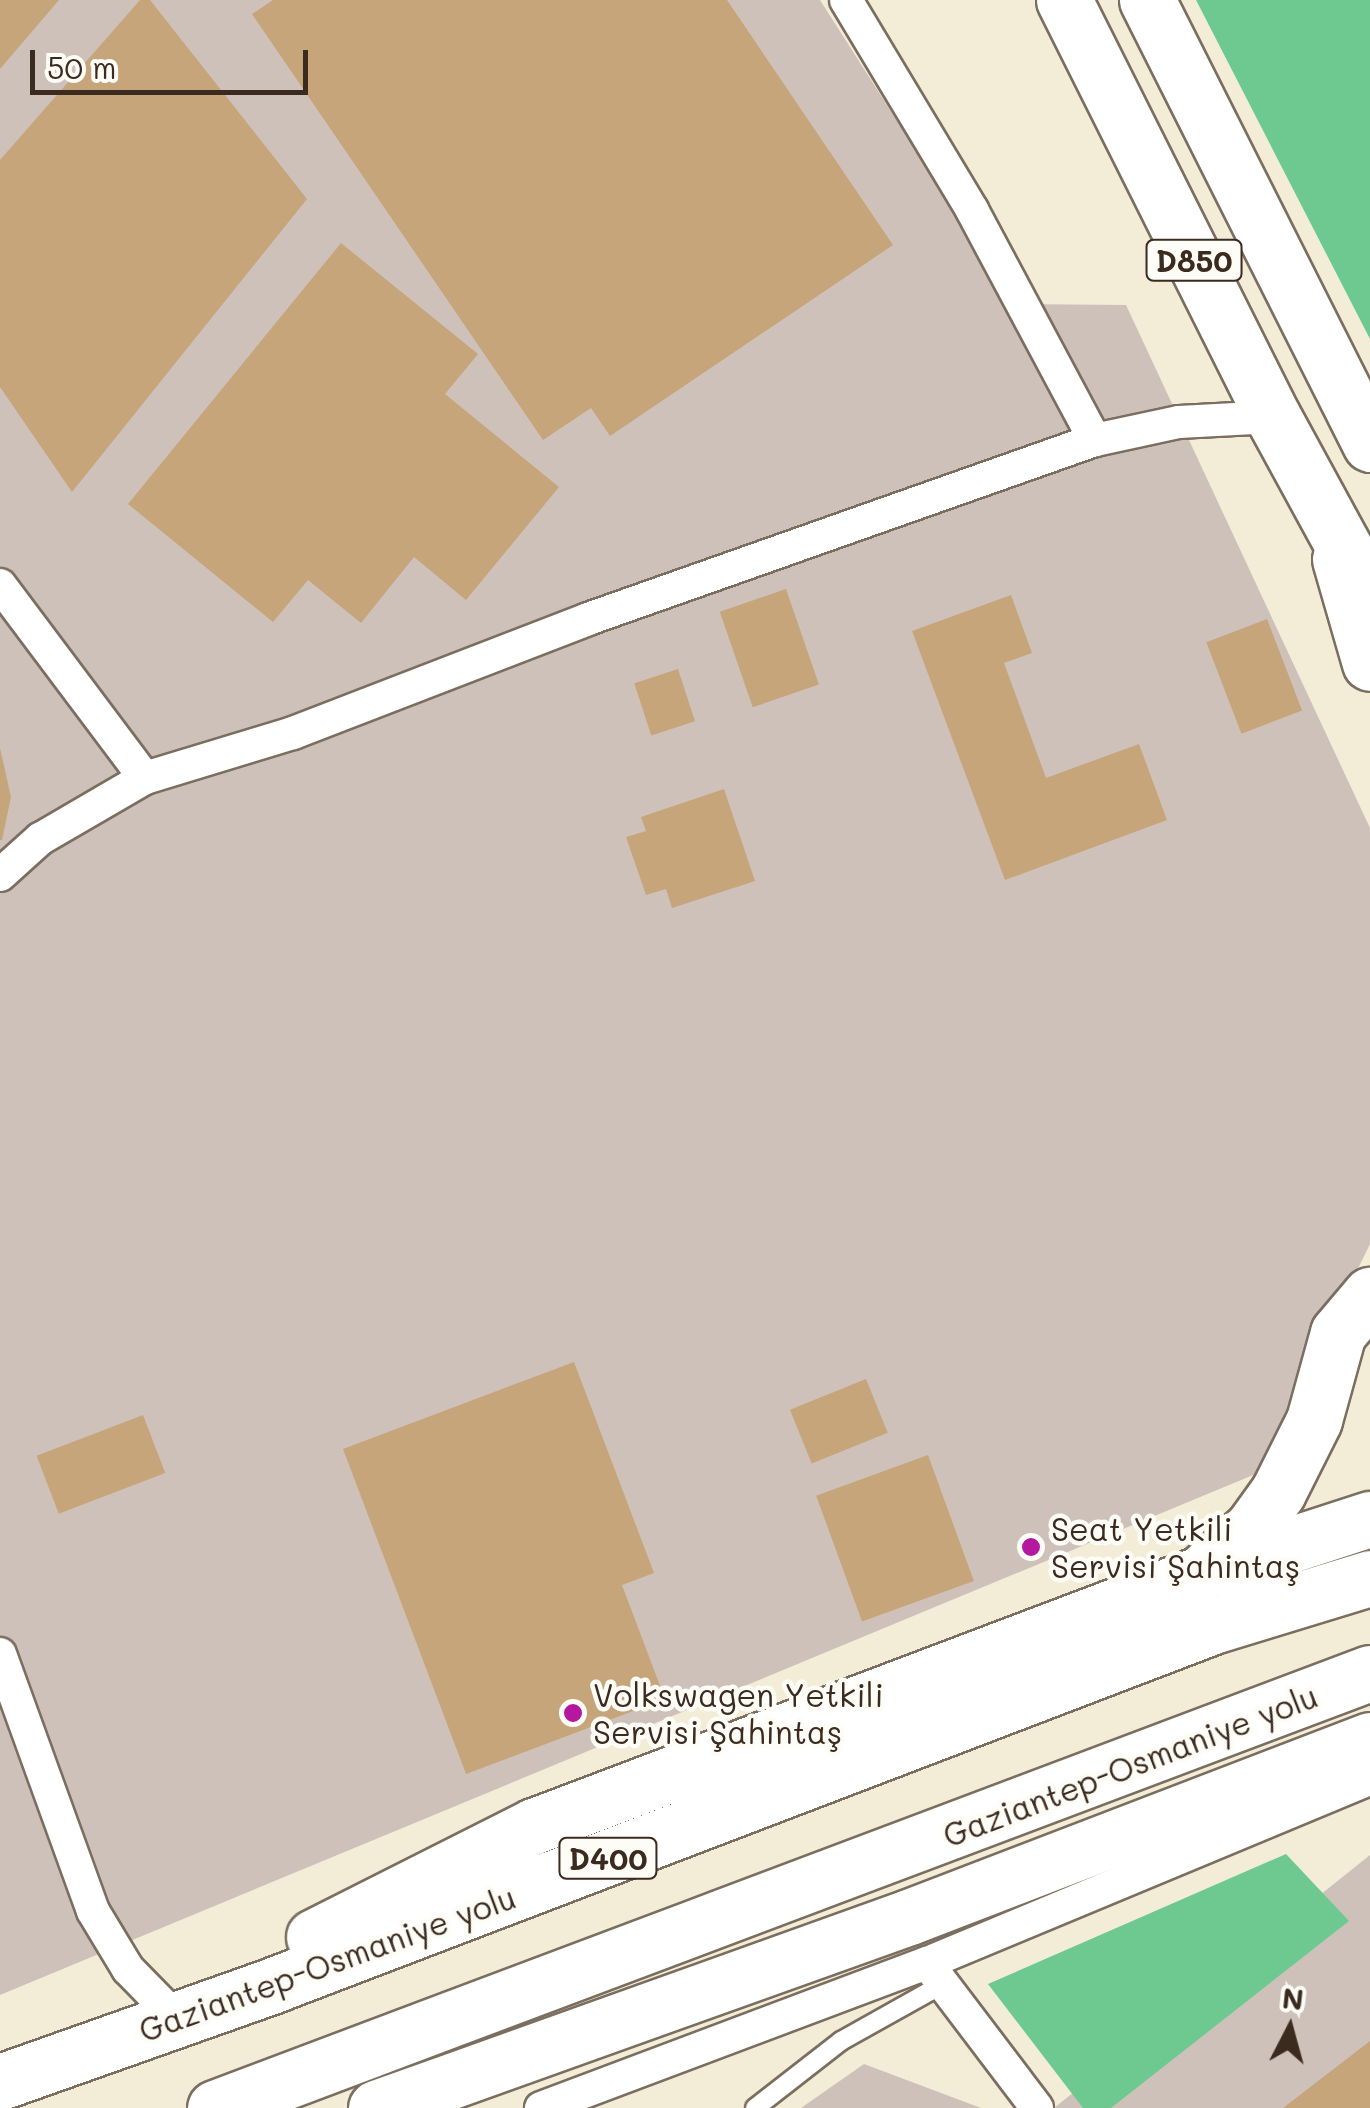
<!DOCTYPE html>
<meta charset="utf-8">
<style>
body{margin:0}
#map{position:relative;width:1370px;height:2108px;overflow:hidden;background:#f3ecd7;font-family:Mali,sans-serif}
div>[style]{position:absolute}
.industrial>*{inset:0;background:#cec1ba}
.green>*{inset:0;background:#6ec990}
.building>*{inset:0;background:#c7a57a;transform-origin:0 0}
.roads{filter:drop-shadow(2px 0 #7b6e5f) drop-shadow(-2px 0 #7b6e5f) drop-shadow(0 2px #7b6e5f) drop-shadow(0 -2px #7b6e5f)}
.lane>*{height:18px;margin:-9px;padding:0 9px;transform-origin:9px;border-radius:9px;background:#fff}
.street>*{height:32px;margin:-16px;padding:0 16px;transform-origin:16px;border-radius:16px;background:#fff}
.highway>*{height:55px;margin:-27.5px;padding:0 27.5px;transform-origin:27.5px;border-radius:27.5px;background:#fff}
.dots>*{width:28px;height:28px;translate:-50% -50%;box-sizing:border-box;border:5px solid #fdfcf7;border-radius:50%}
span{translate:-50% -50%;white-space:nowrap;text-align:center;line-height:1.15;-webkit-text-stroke:9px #fdfcf7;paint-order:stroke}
.shield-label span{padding:2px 8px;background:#fdfcf7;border:2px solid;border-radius:8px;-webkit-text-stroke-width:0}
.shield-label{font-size:30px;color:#3b2a1e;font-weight:700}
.poi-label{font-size:32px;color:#3b2a1e}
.left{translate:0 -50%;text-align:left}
.street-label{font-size:32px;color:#3b2a1e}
.north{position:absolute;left:1240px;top:1978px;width:100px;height:100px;-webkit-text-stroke:8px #fdfcf7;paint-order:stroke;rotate:6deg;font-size:28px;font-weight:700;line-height:40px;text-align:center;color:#3b2a1e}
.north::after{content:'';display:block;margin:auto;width:35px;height:45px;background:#3b2a1e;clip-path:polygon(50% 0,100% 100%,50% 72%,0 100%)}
.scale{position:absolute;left:30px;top:50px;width:278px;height:45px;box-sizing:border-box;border:5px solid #3b2a1e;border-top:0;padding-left:12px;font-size:30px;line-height:35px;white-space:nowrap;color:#3b2a1e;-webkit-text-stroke:8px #fdfcf7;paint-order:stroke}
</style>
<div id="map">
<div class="industrial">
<i style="clip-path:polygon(0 0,820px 0,1014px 304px,1126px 305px,1370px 828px,1370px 1244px,1258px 1473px,0 1995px)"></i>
<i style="clip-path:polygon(1370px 1855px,1370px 2108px,1054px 2108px)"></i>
<i style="clip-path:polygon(864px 2064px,981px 2108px,801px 2108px)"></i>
</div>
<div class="green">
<i style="clip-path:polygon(1196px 0,1370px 0,1370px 339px)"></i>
<i style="clip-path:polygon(1286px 1854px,1349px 1921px,1111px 2108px,1083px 2108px,988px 1984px)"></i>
</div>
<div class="building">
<i style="clip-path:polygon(0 0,59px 0,0 69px)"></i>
<i style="clip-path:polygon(140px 0,150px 0,307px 199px,72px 492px,0 387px,0 160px)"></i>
<i style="clip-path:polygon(273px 0,727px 0,893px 245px,610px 436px,591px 408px,543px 440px,252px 14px)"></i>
<i style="clip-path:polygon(341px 243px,478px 354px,445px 394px,559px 487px,466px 600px,414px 557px,361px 623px,308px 580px,273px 622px,128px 504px)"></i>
<i style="left:786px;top:589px;width:101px;height:70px;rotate:71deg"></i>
<i style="clip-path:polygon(1011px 595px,1032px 653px,1004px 663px,1046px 778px,1139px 744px,1167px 820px,1005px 880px,912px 631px)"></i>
<i style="left:1267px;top:619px;width:98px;height:65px;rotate:69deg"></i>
<i style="left:678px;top:669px;width:55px;height:46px;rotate:72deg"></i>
<i style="clip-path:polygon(0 748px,11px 797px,2px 840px,0 840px)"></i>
<i style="clip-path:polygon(724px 789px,755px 881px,672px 908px,666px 889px,646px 895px,626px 837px,646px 831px,641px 817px)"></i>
<i style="clip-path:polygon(574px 1362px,654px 1573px,622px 1585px,665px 1699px,466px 1774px,343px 1449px)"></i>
<i style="left:866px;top:1379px;width:58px;height:82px;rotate:68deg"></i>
<i style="left:143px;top:1415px;width:62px;height:114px;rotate:69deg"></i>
<i style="left:928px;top:1455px;width:134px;height:119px;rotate:70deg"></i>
<i style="clip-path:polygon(1370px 2041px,1370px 2108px,1283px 2108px)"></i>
</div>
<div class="roads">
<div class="lane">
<i style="left:755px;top:2108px;width:109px;rotate:-37.9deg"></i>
<i style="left:841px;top:2041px;width:117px;rotate:-29.2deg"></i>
</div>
<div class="street">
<i style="left:846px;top:0;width:245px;rotate:59deg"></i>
<i style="left:972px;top:210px;width:261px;rotate:61.9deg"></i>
<i style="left:0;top:585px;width:241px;rotate:53.1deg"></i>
<i style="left:0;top:875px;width:54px;rotate:-42deg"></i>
<i style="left:40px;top:839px;width:121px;rotate:-30.2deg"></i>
<i style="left:145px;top:778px;width:155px;rotate:-16.9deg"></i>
<i style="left:293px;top:733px;width:316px;rotate:-21.1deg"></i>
<i style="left:588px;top:619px;width:538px;rotate:-19.45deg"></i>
<i style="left:1095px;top:440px;width:86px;rotate:-12.1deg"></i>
<i style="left:1179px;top:422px;width:94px;rotate:-3deg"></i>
<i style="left:0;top:1654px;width:273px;rotate:70.1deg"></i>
<i style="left:93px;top:1911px;width:68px;rotate:58.9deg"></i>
<i style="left:128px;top:1969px;width:71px;rotate:45.6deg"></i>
<i style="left:927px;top:1963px;width:182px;rotate:52.8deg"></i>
<i style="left:541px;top:2108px;width:412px;rotate:-20.6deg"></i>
<i style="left:927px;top:1963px;width:480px;rotate:-22.6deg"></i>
</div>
<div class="highway">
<i style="left:1064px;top:0;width:466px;rotate:63.4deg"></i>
<i style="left:1273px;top:417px;width:203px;rotate:61.4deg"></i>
<i style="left:1147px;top:0;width:497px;rotate:63.3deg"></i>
<i style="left:1340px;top:559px;width:108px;rotate:73.9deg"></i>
<i style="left:1216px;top:1569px;width:162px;rotate:-18deg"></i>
<i style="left:314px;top:1937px;width:246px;rotate:-26.8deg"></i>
<i style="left:534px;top:1826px;width:712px;rotate:-20.73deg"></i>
<i style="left:1200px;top:1574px;width:69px;rotate:-41.5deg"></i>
<i style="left:1252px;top:1528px;width:44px;rotate:-54.2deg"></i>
<i style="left:1278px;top:1492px;width:80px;rotate:-63.4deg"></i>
<i style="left:1314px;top:1420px;width:90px;rotate:-74.6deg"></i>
<i style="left:1338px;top:1333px;width:50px;rotate:-49.9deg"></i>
<i style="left:0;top:2082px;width:293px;rotate:-19.5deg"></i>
<i style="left:276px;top:1984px;width:1003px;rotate:-20.91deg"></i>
<i style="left:1213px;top:1626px;width:164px;rotate:-17deg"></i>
<i style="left:215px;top:2108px;width:1234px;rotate:-20.64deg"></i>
<i style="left:376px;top:2108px;width:566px;rotate:-19.72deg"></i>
<i style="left:909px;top:1917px;width:494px;rotate:-21deg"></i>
</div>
</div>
<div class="dots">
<i style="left:1031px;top:1547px;background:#b5179e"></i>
<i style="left:573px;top:1713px;background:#b5179e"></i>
</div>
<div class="shield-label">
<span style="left:1194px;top:260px">D850</span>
<span style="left:608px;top:1858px">D400</span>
</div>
<div class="poi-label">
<span class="left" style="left:1051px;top:1547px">Seat Yetkili<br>Servisi Şahintaş</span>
<span class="left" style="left:593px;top:1713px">Volkswagen Yetkili<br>Servisi Şahintaş</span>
</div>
<div class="street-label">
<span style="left:1130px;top:1765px;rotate:-21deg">Gaziantep-Osmaniye yolu</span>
<span style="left:327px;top:1963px;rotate:-20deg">Gaziantep-Osmaniye yolu</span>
</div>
<div class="north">N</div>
<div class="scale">50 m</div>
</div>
